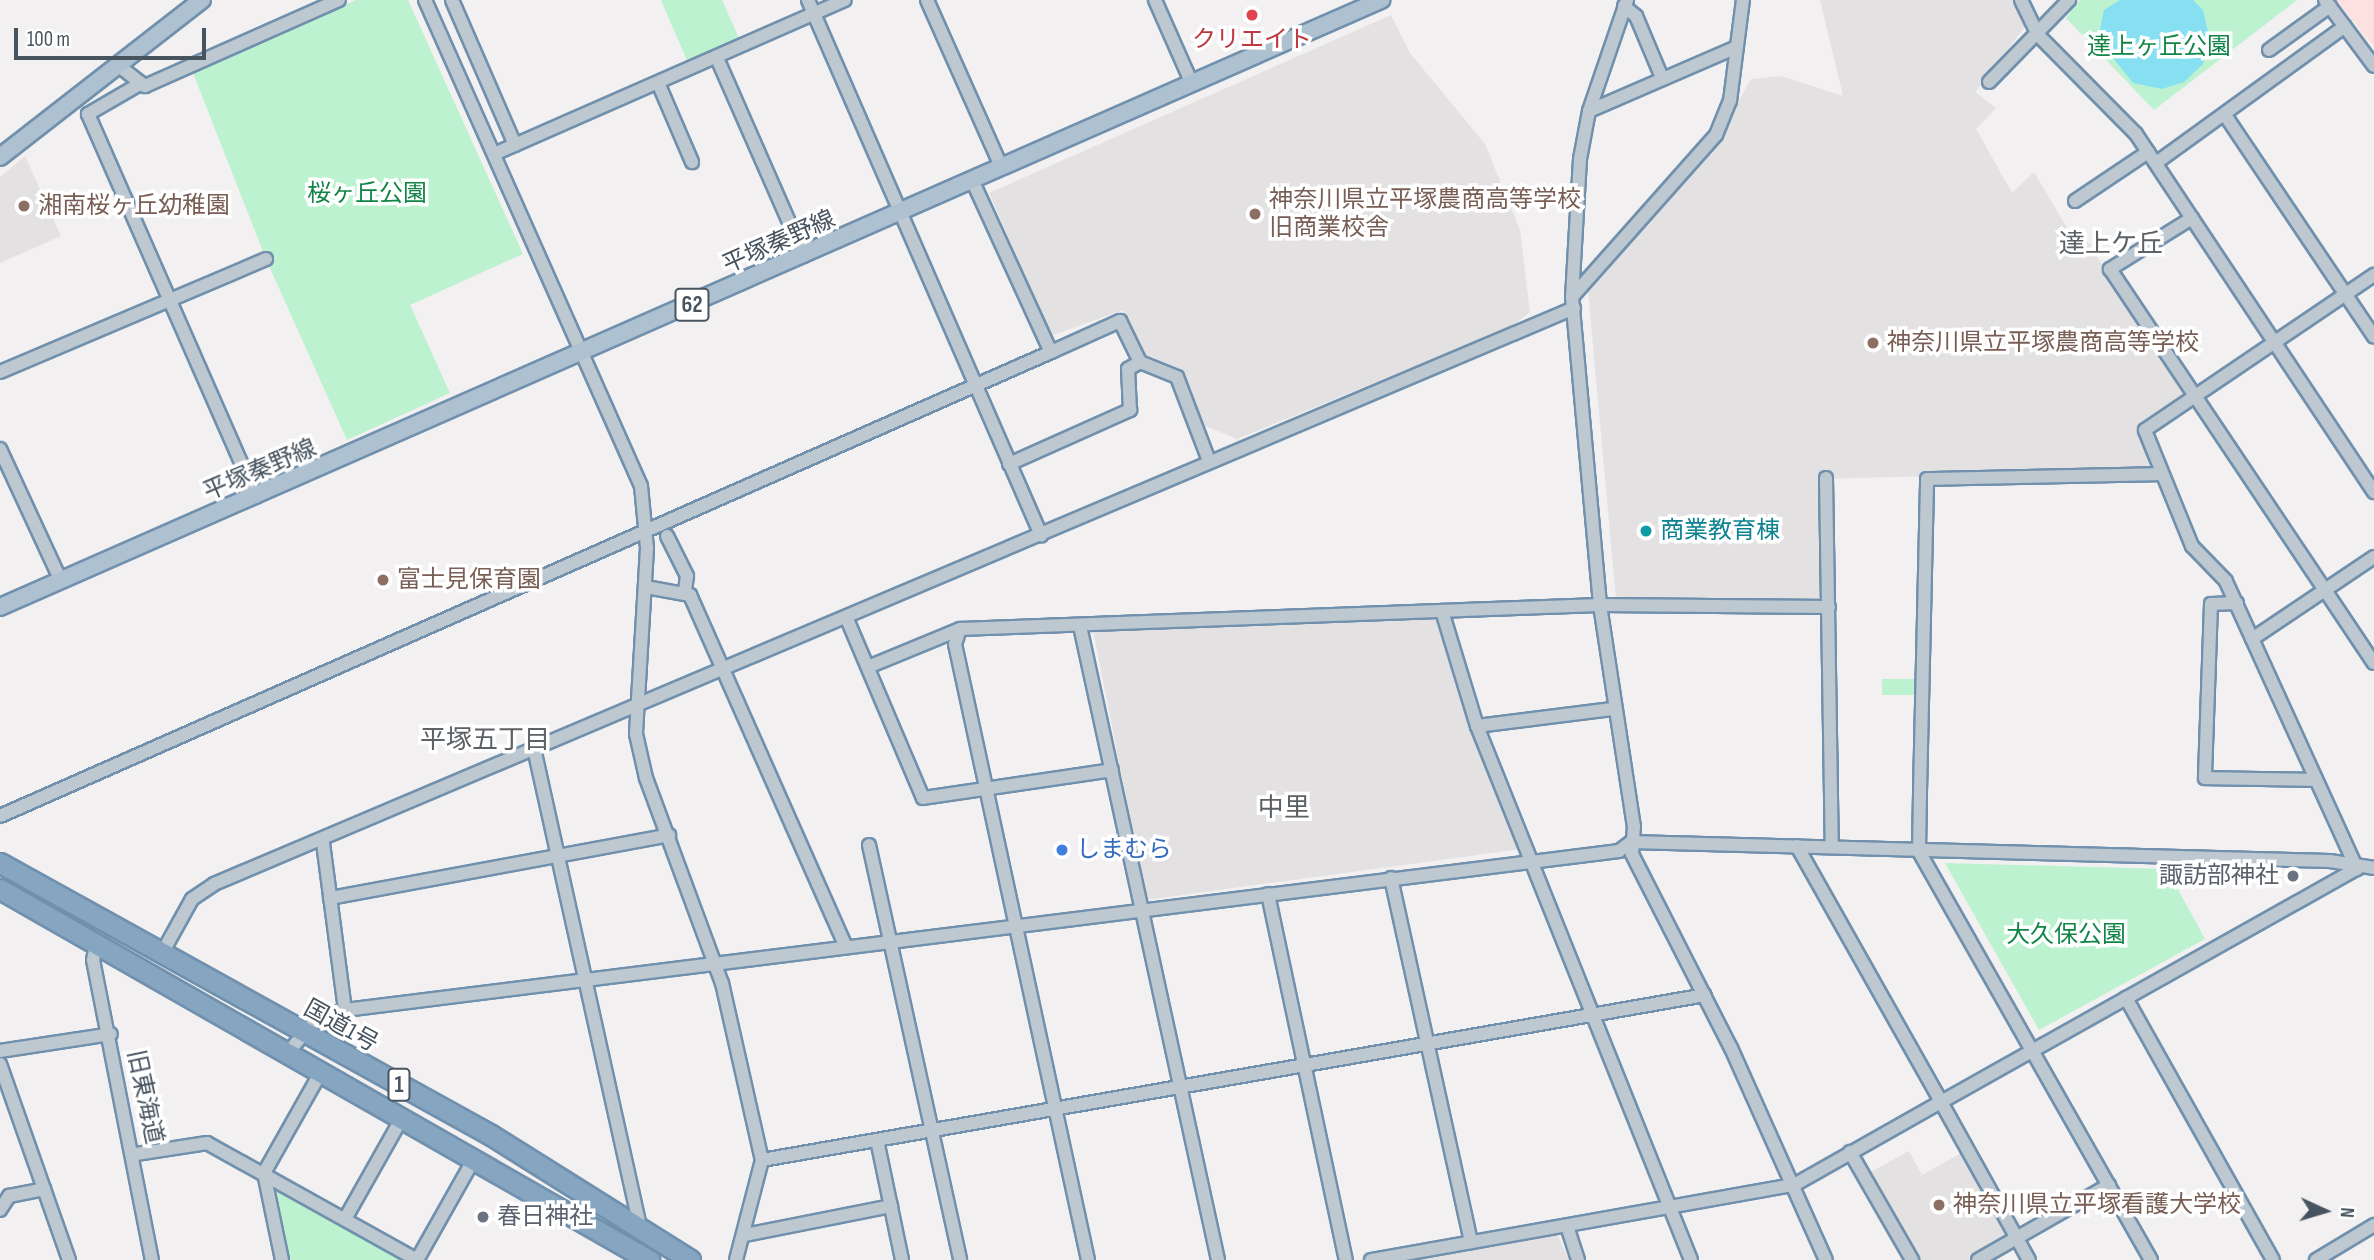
<!DOCTYPE html>
<meta charset="utf-8">
<style>
body{margin:0}
#map{position:relative;width:2374px;height:1260px;overflow:hidden;background:#f2f0f0;font-family:"Sofia Sans Condensed","Noto Sans JP",sans-serif}
div>[style]{position:absolute}
.education>*{inset:0;background:#e3e1e2}
.medical>*{inset:0;background:#fce1e0}
.green>*{inset:0;background:#bcf2cf;transform-origin:0 0}
.water>*{inset:0;background:#87e0f1}
.roads{filter:drop-shadow(2px 0 #7090ad) drop-shadow(-2px 0 #7090ad) drop-shadow(0 2px #7090ad) drop-shadow(0 -2px #7090ad)}
.minor>*{height:12px;margin:-6px;padding:0 6px;transform-origin:6px;border-radius:6px;background:#bdc8d0}
.major>*{height:16px;margin:-8px;padding:0 8px;transform-origin:8px;border-radius:8px;background:#aec1d0}
.highway>*{height:19px;margin:-9.5px;padding:0 9.5px;transform-origin:9.5px;border-radius:9.5px;background:#85a5c1}
.dots>*{width:19px;height:19px;translate:-50% -50%;box-sizing:border-box;border:4px solid #fff;border-radius:50%}
span{translate:-50% -50%;white-space:nowrap;text-align:center;line-height:1.15;-webkit-text-stroke:7px #fff;paint-order:stroke}
.shield-label span{padding:2px 5px;background:#fff;border:2px solid;border-radius:5px;-webkit-text-stroke-width:0}
.shield-label{font-size:23px;color:#47545f;font-weight:700}
.health-label{font-size:24px;color:#be3a42}
.park-label{font-size:24px;color:#128546}
.education-label{font-size:24px;color:#785e54}
.left{translate:0 -50%;text-align:left}
.street-label{font-size:24px;color:#47545f}
.culture-label{font-size:24px;color:#0d838f}
.shop-label{font-size:24px;color:#366cbe}
.worship-label{font-size:24px;color:#5b616d}
.right{translate:-100% -50%;text-align:right}
.neighbourhood-label{font-size:26px;color:#5c6165}
.north{position:absolute;left:2290px;top:1176px;width:70px;height:70px;-webkit-text-stroke:5px #fff;paint-order:stroke;rotate:94deg;font-size:19px;font-weight:700;line-height:28px;text-align:center;color:#47545f}
.north::after{content:'';display:block;margin:auto;width:24px;height:32px;background:#47545f;clip-path:polygon(50% 0,100% 100%,50% 72%,0 100%)}
.scale{position:absolute;left:14px;top:28px;width:192px;height:32px;box-sizing:border-box;border:4px solid #47545f;border-top:0;padding-left:9px;font-size:21px;line-height:24px;white-space:nowrap;color:#47545f;-webkit-text-stroke:5px #fff;paint-order:stroke}
</style>
<div id="map">
<div class="education">
<i style="clip-path:polygon(1820px 0,2015px 0,2027px 24px,1975px 92px,1996px 108px,1976px 129px,2012px 193px,2034px 172px,2076px 243px,2085px 238px,2189px 395px,2141px 429px,2150px 470px,1821px 479px,1824px 603px,1616px 599px,1588px 291px,1717px 141px,1751px 79px,1781px 76px,1843px 96px)"></i>
<i style="clip-path:polygon(1391px 15px,1410px 53px,1485px 144px,1520px 230px,1530px 312px,1511px 327px,1237px 439px,1203px 425px,1182px 370px,1142px 353px,1123px 310px,1051px 336px,989px 193px)"></i>
<i style="clip-path:polygon(25px 156px,61px 236px,0 263px,0 177px)"></i>
<i style="clip-path:polygon(1438px 616px,1521px 849px,1146px 900px,1093px 630px)"></i>
<i style="clip-path:polygon(1909px 1151px,1922px 1175px,1963px 1152px,2007px 1240px,1969px 1260px,1917px 1260px,1867px 1174px)"></i>
<i style="clip-path:polygon(1557px 1234px,1569px 1260px,1406px 1260px)"></i>
</div>
<div class="medical">
<i style="clip-path:polygon(2336px 0,2374px 0,2374px 47px)"></i>
</div>
<div class="green">
<i style="clip-path:polygon(356px 0,408px 0,523px 254px,410px 305px,450px 393px,347px 440px,266px 259px,193px 73px)"></i>
<i style="clip-path:polygon(661px 0,722px 0,741px 43px,689px 65px)"></i>
<i style="clip-path:polygon(2080px 0,2297px 0,2154px 110px,2066px 18px)"></i>
<i style="left:1882px;top:679px;width:34px;height:16px"></i>
<i style="clip-path:polygon(1945px 863px,2167px 869px,2205px 939px,2039px 1030px)"></i>
<i style="clip-path:polygon(276px 1188px,401px 1260px,289px 1260px)"></i>
</div>
<div class="water">
<i style="clip-path:polygon(2120px 0,2193px 0,2203px 10px,2210px 40px,2203px 64px,2184px 82px,2162px 89px,2133px 83px,2098px 39px,2104px 10px)"></i>
</div>
<div class="roads">
<div class="minor">
<i style="left:425px;top:0;width:532px;rotate:66.04deg"></i>
<i style="left:641px;top:486px;width:62px;rotate:84.5deg"></i>
<i style="left:647px;top:548px;width:186px;rotate:93.4deg"></i>
<i style="left:636px;top:734px;width:45px;rotate:77.2deg"></i>
<i style="left:646px;top:778px;width:219px;rotate:69.7deg"></i>
<i style="left:722px;top:983px;width:181px;rotate:77.3deg"></i>
<i style="left:762px;top:1160px;width:103px;rotate:104.6deg"></i>
<i style="left:452px;top:0;width:158px;rotate:66.5deg"></i>
<i style="left:808px;top:0;width:584px;rotate:66.47deg"></i>
<i style="left:927px;top:0;width:182px;rotate:66deg"></i>
<i style="left:1155px;top:0;width:92px;rotate:66.2deg"></i>
<i style="left:1627px;top:0;width:117px;rotate:108.9deg"></i>
<i style="left:1589px;top:111px;width:49px;rotate:100.6deg"></i>
<i style="left:1580px;top:159px;width:138px;rotate:93.3deg"></i>
<i style="left:1572px;top:297px;width:309px;rotate:84.8deg"></i>
<i style="left:1600px;top:605px;width:224px;rotate:81.3deg"></i>
<i style="left:1634px;top:826px;width:28px;rotate:94deg"></i>
<i style="left:1632px;top:854px;width:218px;rotate:63deg"></i>
<i style="left:1731px;top:1048px;width:232px;rotate:65.9deg"></i>
<i style="left:2021px;top:0;width:39px;rotate:64deg"></i>
<i style="left:2038px;top:35px;width:139px;rotate:45.3deg"></i>
<i style="left:2136px;top:134px;width:430px;rotate:56.4deg"></i>
<i style="left:2325px;top:0;width:82px;rotate:53.4deg"></i>
<i style="left:1624px;top:6px;width:16px;rotate:40deg"></i>
<i style="left:1636px;top:16px;width:67px;rotate:67.2deg"></i>
<i style="left:2269px;top:50px;width:75px;rotate:-35.8deg"></i>
<i style="left:717px;top:58px;width:216px;rotate:66.3deg"></i>
<i style="left:119px;top:66px;width:33px;rotate:38deg"></i>
<i style="left:145px;top:86px;width:212px;rotate:-23.9deg"></i>
<i style="left:1989px;top:82px;width:115px;rotate:-45.7deg"></i>
<i style="left:138px;top:85px;width:58px;rotate:149.9deg"></i>
<i style="left:88px;top:114px;width:418px;rotate:66.3deg"></i>
<i style="left:659px;top:85px;width:84px;rotate:66.8deg"></i>
<i style="left:1589px;top:111px;width:161px;rotate:-23.4deg"></i>
<i style="left:2225px;top:115px;width:267px;rotate:56.1deg"></i>
<i style="left:494px;top:154px;width:383px;rotate:-23.7deg"></i>
<i style="left:2156px;top:163px;width:233px;rotate:-35.9deg"></i>
<i style="left:973px;top:182px;width:187px;rotate:65.4deg"></i>
<i style="left:1051px;top:352px;width:76px;rotate:-24.2deg"></i>
<i style="left:1120px;top:321px;width:46px;rotate:64deg"></i>
<i style="left:1140px;top:362px;width:40px;rotate:22deg"></i>
<i style="left:1177px;top:377px;width:90px;rotate:69.1deg"></i>
<i style="left:2075px;top:201px;width:88px;rotate:-33.9deg"></i>
<i style="left:2192px;top:218px;width:97px;rotate:148.1deg"></i>
<i style="left:2110px;top:269px;width:474px;rotate:56.2deg"></i>
<i style="left:1572px;top:297px;width:217px;rotate:-48.4deg"></i>
<i style="left:1716px;top:135px;width:37px;rotate:-68deg"></i>
<i style="left:1730px;top:101px;width:102px;rotate:-82.7deg"></i>
<i style="left:0;top:372px;width:289px;rotate:-23deg"></i>
<i style="left:0;top:449px;width:143px;rotate:65.2deg"></i>
<i style="left:1009px;top:464px;width:133px;rotate:-24.1deg"></i>
<i style="left:1130px;top:410px;width:41px;rotate:-92.8deg"></i>
<i style="left:1128px;top:369px;width:14px;rotate:-30deg"></i>
<i style="left:1826px;top:478px;width:369px;rotate:89.1deg"></i>
<i style="left:667px;top:536px;width:45px;rotate:63.4deg"></i>
<i style="left:687px;top:576px;width:15px;rotate:98deg"></i>
<i style="left:646px;top:587px;width:45px;rotate:10.3deg"></i>
<i style="left:690px;top:595px;width:385px;rotate:66.1deg"></i>
<i style="left:2237px;top:603px;width:26px;rotate:178deg"></i>
<i style="left:2211px;top:604px;width:174px;rotate:92deg"></i>
<i style="left:2205px;top:778px;width:111px;rotate:1deg"></i>
<i style="left:1442px;top:611px;width:120px;rotate:73.1deg"></i>
<i style="left:1477px;top:726px;width:575px;rotate:68.16deg"></i>
<i style="left:847px;top:619px;width:194px;rotate:67deg"></i>
<i style="left:923px;top:798px;width:191px;rotate:-8.4deg"></i>
<i style="left:1080px;top:626px;width:649px;rotate:77.72deg"></i>
<i style="left:960px;top:629px;width:16px;rotate:108deg"></i>
<i style="left:955px;top:644px;width:630px;rotate:77.82deg"></i>
<i style="left:2252px;top:639px;width:147px;rotate:-33.9deg"></i>
<i style="left:868px;top:667px;width:100px;rotate:-22.4deg"></i>
<i style="left:960px;top:629px;width:640px;rotate:-2.15deg"></i>
<i style="left:1600px;top:605px;width:229px;rotate:0.5deg"></i>
<i style="left:1477px;top:726px;width:136px;rotate:-7.2deg"></i>
<i style="left:535px;top:753px;width:484px;rotate:77.5deg"></i>
<i style="left:0;top:816px;width:1149px;rotate:-23.82deg"></i>
<i style="left:323px;top:843px;width:168px;rotate:82.5deg"></i>
<i style="left:869px;top:845px;width:425px;rotate:77.6deg"></i>
<i style="left:1797px;top:846px;width:294px;rotate:60.6deg"></i>
<i style="left:1941px;top:1102px;width:477px;rotate:-29.3deg"></i>
<i style="left:2357px;top:869px;width:316px;rotate:-114.5deg"></i>
<i style="left:2226px;top:581px;width:49px;rotate:-134.2deg"></i>
<i style="left:2192px;top:546px;width:125px;rotate:-112.1deg"></i>
<i style="left:2145px;top:430px;width:277px;rotate:-34.1deg"></i>
<i style="left:1391px;top:878px;width:373px;rotate:77.6deg"></i>
<i style="left:1268px;top:894px;width:374px;rotate:78deg"></i>
<i style="left:330px;top:898px;width:345px;rotate:-10.5deg"></i>
<i style="left:96px;top:945px;width:15px;rotate:101deg"></i>
<i style="left:93px;top:960px;width:306px;rotate:78.9deg"></i>
<i style="left:161px;top:955px;width:64px;rotate:-61deg"></i>
<i style="left:192px;top:899px;width:27px;rotate:-34deg"></i>
<i style="left:214px;top:884px;width:1477px;rotate:-22.95deg"></i>
<i style="left:2126px;top:998px;width:300px;rotate:60.7deg"></i>
<i style="left:0;top:1051px;width:112px;rotate:-8.7deg"></i>
<i style="left:289px;top:1051px;width:43px;rotate:-48.8deg"></i>
<i style="left:317px;top:1019px;width:29px;rotate:-18deg"></i>
<i style="left:345px;top:1010px;width:1284px;rotate:-7.11deg"></i>
<i style="left:1619px;top:851px;width:15px;rotate:-37deg"></i>
<i style="left:1631px;top:842px;width:699px;rotate:1.56deg"></i>
<i style="left:2330px;top:861px;width:45px;rotate:9deg"></i>
<i style="left:0;top:1064px;width:208px;rotate:70.6deg"></i>
<i style="left:877px;top:1140px;width:123px;rotate:78.2deg"></i>
<i style="left:1850px;top:1152px;width:125px;rotate:60.1deg"></i>
<i style="left:136px;top:1154px;width:72px;rotate:-8.8deg"></i>
<i style="left:207px;top:1143px;width:240px;rotate:29.1deg"></i>
<i style="left:762px;top:1160px;width:957px;rotate:-9.92deg"></i>
<i style="left:0;top:1210px;width:17px;rotate:-57deg"></i>
<i style="left:9px;top:1196px;width:36px;rotate:-11deg"></i>
<i style="left:345px;top:1219px;width:118px;rotate:-60.6deg"></i>
<i style="left:1567px;top:1226px;width:36px;rotate:72deg"></i>
<i style="left:745px;top:1235px;width:149px;rotate:-11.2deg"></i>
<i style="left:282px;top:1260px;width:89px;rotate:-101.7deg"></i>
<i style="left:264px;top:1173px;width:118px;rotate:-60.6deg"></i>
<i style="left:417px;top:1260px;width:118px;rotate:-60.6deg"></i>
<i style="left:1371px;top:1260px;width:430px;rotate:-10.1deg"></i>
<i style="left:1794px;top:1185px;width:169px;rotate:-29.5deg"></i>
<i style="left:1941px;top:1102px;width:181px;rotate:60.9deg"></i>
<i style="left:1978px;top:1260px;width:151px;rotate:-29.8deg"></i>
<i style="left:2151px;top:1260px;width:470px;rotate:-119.6deg"></i>
<i style="left:1919px;top:851px;width:59px;rotate:-89deg"></i>
<i style="left:1920px;top:792px;width:313px;rotate:-88.7deg"></i>
<i style="left:1927px;top:479px;width:233px;rotate:-1.2deg"></i>
<i style="left:2316px;top:1260px;width:68px;rotate:-31.1deg"></i>
</div>
<div class="major">
<i style="left:0;top:157px;width:256px;rotate:-37.9deg"></i>
<i style="left:0;top:607px;width:1509px;rotate:-23.73deg"></i>
</div>
<div class="highway">
<i style="left:0;top:863px;width:561px;rotate:28.99deg"></i>
<i style="left:491px;top:1135px;width:235px;rotate:32.1deg"></i>
<i style="left:0;top:889px;width:748px;rotate:29.75deg"></i>
</div>
</div>
<div class="dots">
<i style="left:1252px;top:15px;background:#e0444e"></i>
<i style="left:24px;top:206px;background:#8d6e63"></i>
<i style="left:1255px;top:214px;background:#8d6e63"></i>
<i style="left:1873px;top:343px;background:#8d6e63"></i>
<i style="left:1646px;top:531px;background:#0f9aa8"></i>
<i style="left:383px;top:580px;background:#8d6e63"></i>
<i style="left:1062px;top:850px;background:#3f7fe0"></i>
<i style="left:2293px;top:876px;background:#6b7280"></i>
<i style="left:1939px;top:1205px;background:#8d6e63"></i>
<i style="left:483px;top:1217px;background:#6b7280"></i>
</div>
<div class="shield-label">
<span style="left:692px;top:305px">62</span>
<span style="left:399px;top:1085px">1</span>
</div>
<div class="health-label">
<span style="left:1252px;top:40px">クリエイト</span>
</div>
<div class="park-label">
<span style="left:2159px;top:47px">達上ヶ丘公園</span>
<span style="left:367px;top:194px">桜ヶ丘公園</span>
<span style="left:2066px;top:935px">大久保公園</span>
</div>
<div class="education-label">
<span class="left" style="left:1269px;top:214px">神奈川県立平塚農商高等学校<br>旧商業校舎</span>
<span class="left" style="left:38px;top:206px">湘南桜ヶ丘幼稚園</span>
<span class="left" style="left:1887px;top:343px">神奈川県立平塚農商高等学校</span>
<span class="left" style="left:397px;top:580px">富士見保育園</span>
<span class="left" style="left:1953px;top:1205px">神奈川県立平塚看護大学校</span>
</div>
<div class="street-label">
<span style="left:779px;top:242px;rotate:-24deg">平塚秦野線</span>
<span style="left:260px;top:470px;rotate:-23deg">平塚秦野線</span>
<span style="left:341px;top:1026px;rotate:29deg">国道1号</span>
<span style="left:145px;top:1097px;rotate:78deg">旧東海道</span>
</div>
<div class="culture-label">
<span class="left" style="left:1660px;top:531px">商業教育棟</span>
</div>
<div class="shop-label">
<span class="left" style="left:1076px;top:850px">しまむら</span>
</div>
<div class="worship-label">
<span class="right" style="left:2279px;top:876px">諏訪部神社</span>
<span class="left" style="left:497px;top:1217px">春日神社</span>
</div>
<div class="neighbourhood-label">
<span style="left:2111px;top:245px">達上ケ丘</span>
<span style="left:485px;top:741px">平塚五丁目</span>
<span style="left:1284px;top:809px">中里</span>
</div>
<div class="north">N</div>
<div class="scale">100 m</div>
</div>
